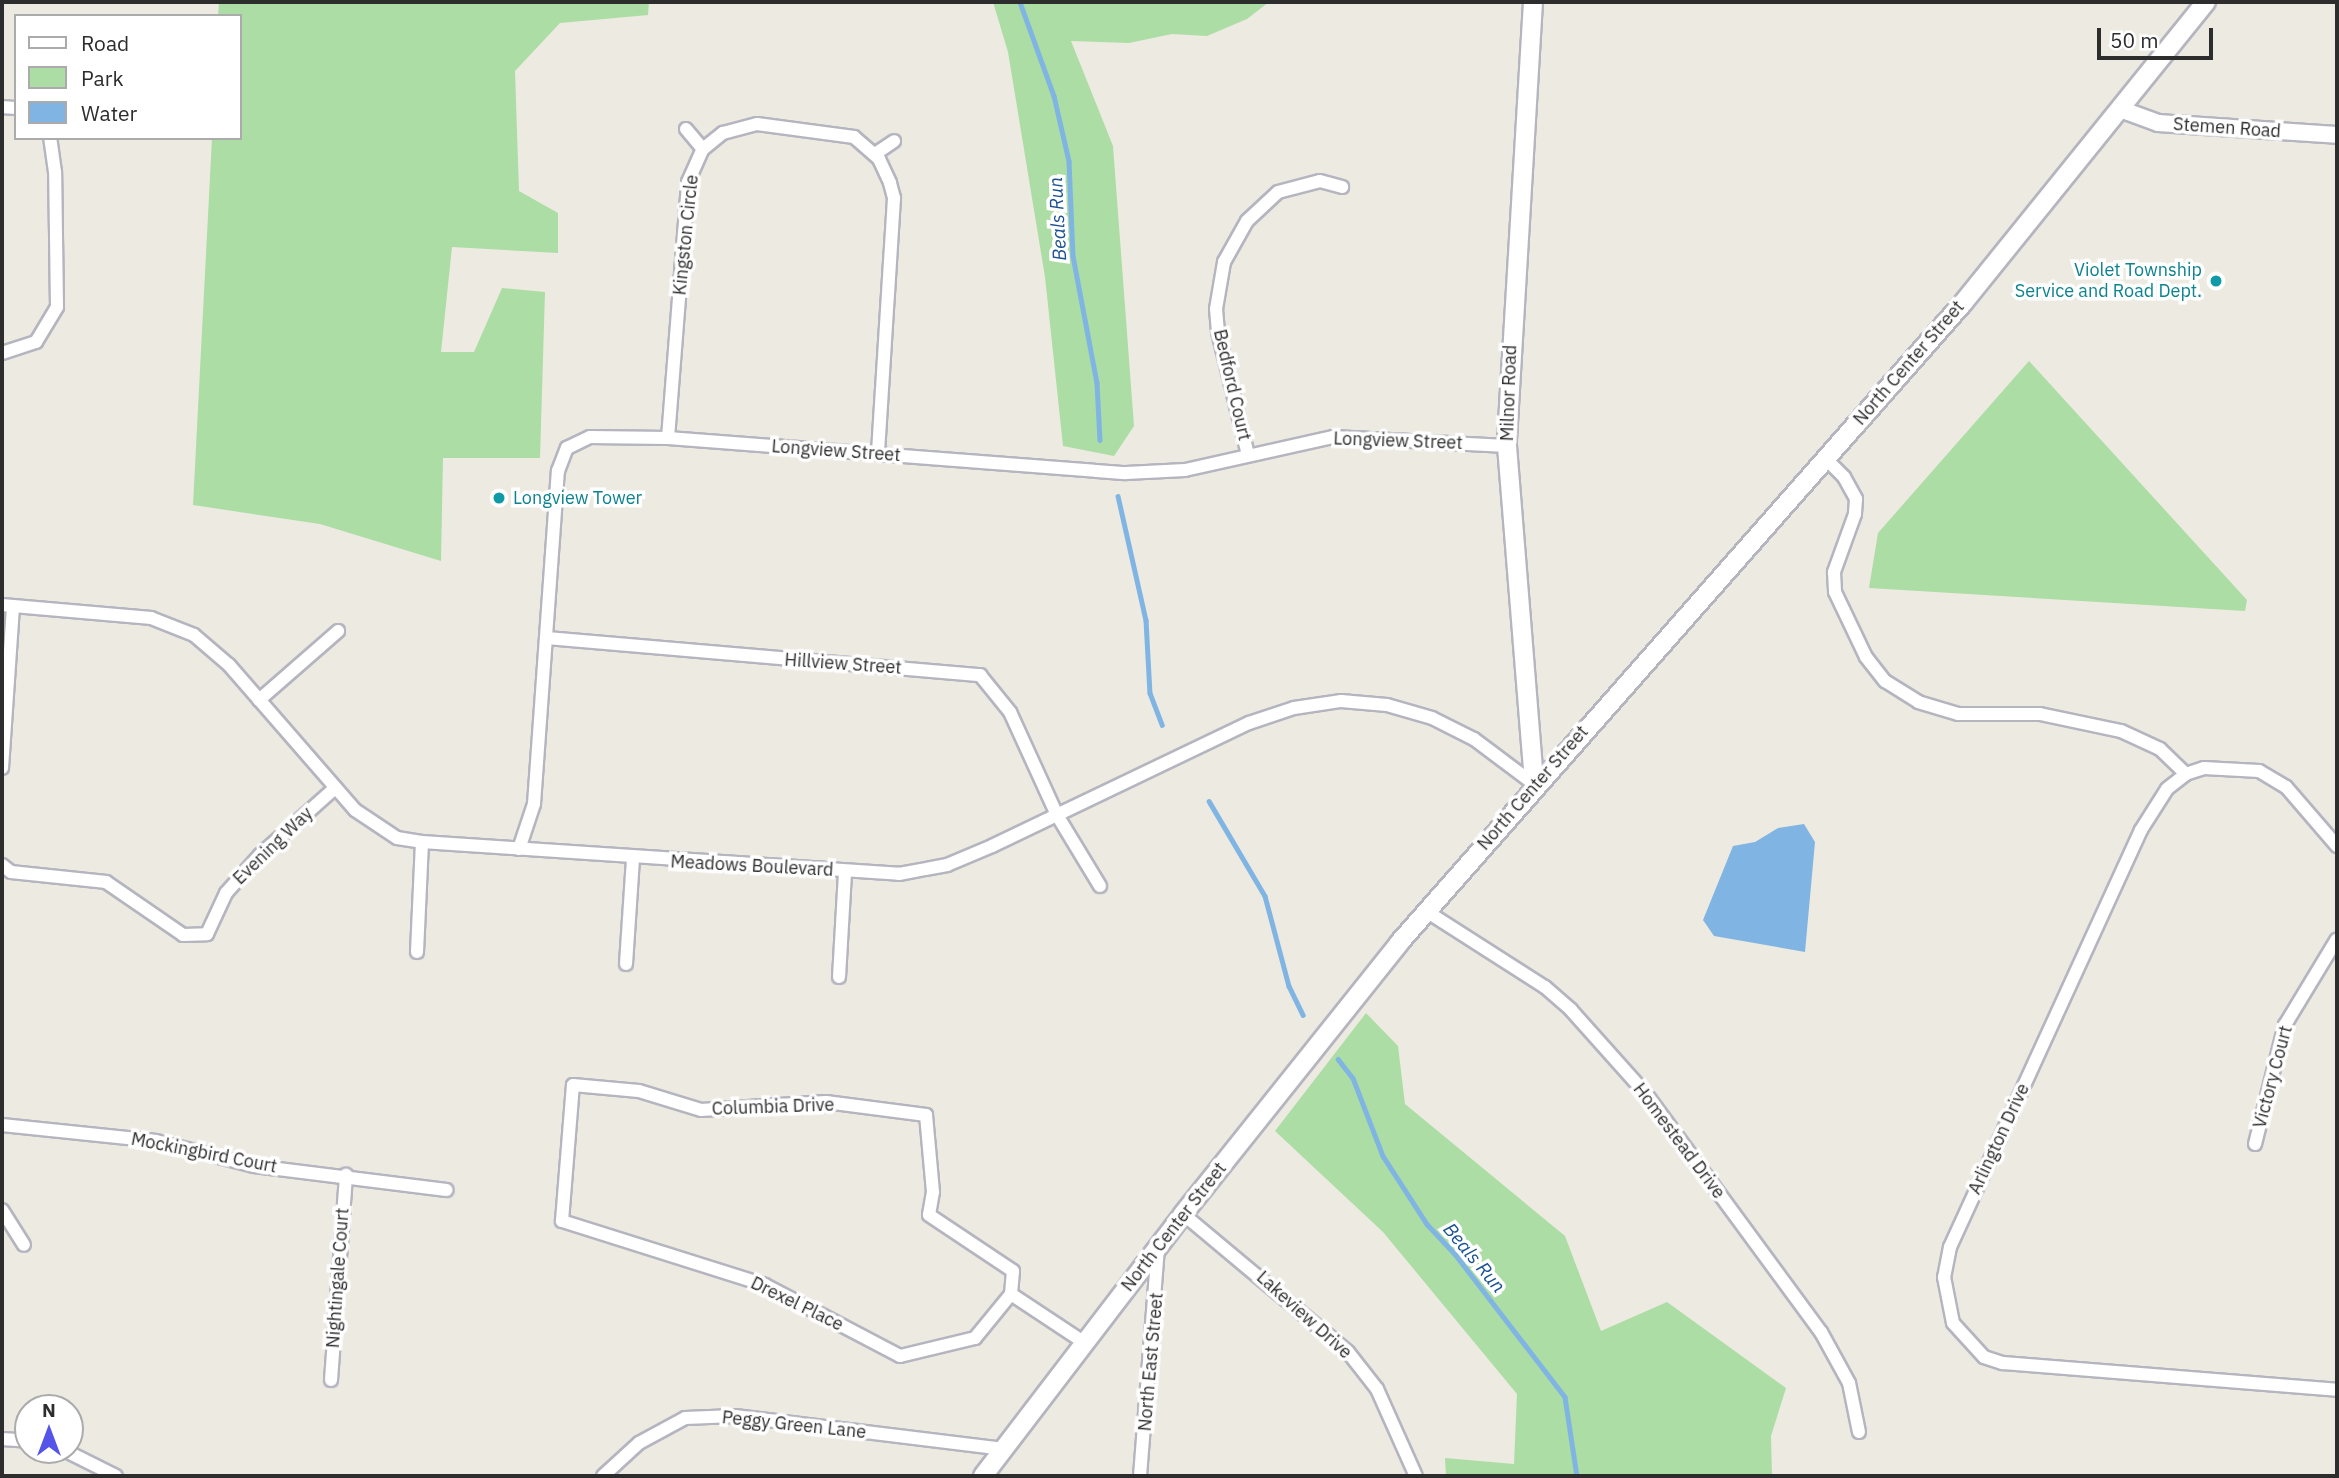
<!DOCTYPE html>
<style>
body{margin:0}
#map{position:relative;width:2339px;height:1478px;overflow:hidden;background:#edeae2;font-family:"IBM Plex Sans",sans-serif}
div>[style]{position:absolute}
.green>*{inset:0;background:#acdda4}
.water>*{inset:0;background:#80b5e3}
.stream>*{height:4.5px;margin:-2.25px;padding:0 2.25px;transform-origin:2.25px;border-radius:2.25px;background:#80b5e3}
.roads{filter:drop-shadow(2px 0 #b5b5bf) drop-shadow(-2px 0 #b5b5bf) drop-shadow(0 2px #b5b5bf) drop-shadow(0 -2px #b5b5bf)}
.minor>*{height:12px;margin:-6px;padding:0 6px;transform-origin:6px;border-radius:6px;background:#fff}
.tertiary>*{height:16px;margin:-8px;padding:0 8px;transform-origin:8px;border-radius:8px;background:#fff}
.secondary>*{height:18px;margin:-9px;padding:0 9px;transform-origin:9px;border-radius:9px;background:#fff}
.dots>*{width:19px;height:19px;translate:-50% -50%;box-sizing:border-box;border:4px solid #fff;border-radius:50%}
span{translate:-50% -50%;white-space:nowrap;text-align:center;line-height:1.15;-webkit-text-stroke:7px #fff;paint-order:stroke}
.street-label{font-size:18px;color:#2d2d2d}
.culture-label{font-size:18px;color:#0d838f}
.right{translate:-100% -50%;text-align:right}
.left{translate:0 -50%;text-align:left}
.water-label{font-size:19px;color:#1c5292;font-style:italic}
.frame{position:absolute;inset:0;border:4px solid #2d2d2d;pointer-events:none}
.legend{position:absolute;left:14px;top:14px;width:228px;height:126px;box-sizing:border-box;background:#fff;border:2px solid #ababab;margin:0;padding:9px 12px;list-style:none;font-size:21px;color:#2d2d2d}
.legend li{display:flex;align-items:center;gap:14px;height:35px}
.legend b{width:35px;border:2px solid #ababab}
.north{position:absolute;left:14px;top:1394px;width:70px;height:70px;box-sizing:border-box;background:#fff;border:2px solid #ababab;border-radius:50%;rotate:0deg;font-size:19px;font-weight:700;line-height:28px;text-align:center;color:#2d2d2d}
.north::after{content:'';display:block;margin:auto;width:24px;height:32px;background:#5554e8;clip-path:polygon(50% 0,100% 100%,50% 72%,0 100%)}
.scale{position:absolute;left:2097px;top:28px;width:116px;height:32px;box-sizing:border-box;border:4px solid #2d2d2d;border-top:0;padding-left:9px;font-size:21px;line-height:24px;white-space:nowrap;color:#2d2d2d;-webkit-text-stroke:5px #fff;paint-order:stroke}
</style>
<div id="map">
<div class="green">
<i style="clip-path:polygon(219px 2px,649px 2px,648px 15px,560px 23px,515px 71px,519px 191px,558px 213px,558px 253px,452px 247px,441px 352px,474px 352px,502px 288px,545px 292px,540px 458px,443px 458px,441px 561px,320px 524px,193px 505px,212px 138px,240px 138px,240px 16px,218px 16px)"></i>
<i style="clip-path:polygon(993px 2px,1269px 2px,1247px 19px,1207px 36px,1172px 34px,1129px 43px,1071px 41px,1113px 146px,1134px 426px,1114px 456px,1063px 446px,1045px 277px,1008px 52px)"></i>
<i style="clip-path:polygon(2029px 361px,2247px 600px,2245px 611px,1869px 588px,1878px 533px)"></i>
<i style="clip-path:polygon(1366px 1013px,1398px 1046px,1405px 1104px,1565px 1236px,1601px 1331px,1667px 1302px,1786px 1388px,1771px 1436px,1772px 1476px,1446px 1476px,1445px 1458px,1514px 1464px,1517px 1394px,1383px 1232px,1275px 1131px)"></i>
</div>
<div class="water">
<i style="clip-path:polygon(1804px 824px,1815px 842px,1805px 952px,1714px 936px,1703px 920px,1733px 846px,1755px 842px,1778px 828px)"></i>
</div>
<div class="stream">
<i style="left:1020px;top:2px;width:100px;rotate:70.1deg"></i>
<i style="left:1054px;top:96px;width:67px;rotate:77deg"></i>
<i style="left:1069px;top:161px;width:95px;rotate:87.6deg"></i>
<i style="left:1073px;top:256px;width:129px;rotate:79.3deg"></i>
<i style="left:1097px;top:383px;width:57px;rotate:87deg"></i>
<i style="left:1118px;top:496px;width:127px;rotate:77.3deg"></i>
<i style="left:1146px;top:620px;width:73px;rotate:86.9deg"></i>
<i style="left:1150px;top:693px;width:34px;rotate:69deg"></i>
<i style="left:1209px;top:801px;width:110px;rotate:59.5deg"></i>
<i style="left:1265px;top:896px;width:93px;rotate:75.1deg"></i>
<i style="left:1289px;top:986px;width:32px;rotate:64deg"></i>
<i style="left:1338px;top:1059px;width:24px;rotate:52deg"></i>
<i style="left:1353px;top:1078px;width:84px;rotate:69deg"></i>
<i style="left:1383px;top:1156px;width:81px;rotate:57.1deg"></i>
<i style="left:1427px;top:1224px;width:41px;rotate:47deg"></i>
<i style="left:1455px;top:1254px;width:180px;rotate:52.4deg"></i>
<i style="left:1565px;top:1397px;width:80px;rotate:81.4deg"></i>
</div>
<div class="roads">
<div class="minor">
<i style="left:2px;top:107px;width:14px;rotate:4deg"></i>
<i style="left:686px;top:129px;width:26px;rotate:50deg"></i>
<i style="left:875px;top:154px;width:23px;rotate:-34deg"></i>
<i style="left:2px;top:353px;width:36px;rotate:-18deg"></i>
<i style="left:36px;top:342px;width:41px;rotate:-59deg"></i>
<i style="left:57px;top:307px;width:135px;rotate:-90.8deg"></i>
<i style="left:55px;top:172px;width:34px;rotate:-98deg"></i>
<i style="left:668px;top:438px;width:257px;rotate:-85.5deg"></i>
<i style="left:688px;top:182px;width:36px;rotate:-66deg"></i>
<i style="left:703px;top:149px;width:26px;rotate:-39deg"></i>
<i style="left:723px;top:133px;width:35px;rotate:-15deg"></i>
<i style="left:757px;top:124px;width:98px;rotate:7.6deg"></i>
<i style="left:854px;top:137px;width:33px;rotate:41deg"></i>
<i style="left:879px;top:159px;width:26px;rotate:65deg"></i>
<i style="left:890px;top:183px;width:16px;rotate:75deg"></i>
<i style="left:894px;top:198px;width:256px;rotate:93.6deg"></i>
<i style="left:1248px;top:455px;width:127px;rotate:-103.7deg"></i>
<i style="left:1218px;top:332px;width:23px;rotate:-95deg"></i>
<i style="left:1216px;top:309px;width:48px;rotate:-80.3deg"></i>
<i style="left:1224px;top:262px;width:47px;rotate:-60.7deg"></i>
<i style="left:1247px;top:221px;width:42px;rotate:-43.1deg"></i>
<i style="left:1278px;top:192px;width:43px;rotate:-14.7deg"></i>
<i style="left:1320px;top:181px;width:23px;rotate:15deg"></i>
<i style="left:1825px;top:458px;width:27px;rotate:45deg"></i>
<i style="left:1844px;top:477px;width:25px;rotate:61deg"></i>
<i style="left:1856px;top:499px;width:15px;rotate:94deg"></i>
<i style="left:1855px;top:514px;width:62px;rotate:109.9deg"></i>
<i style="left:1834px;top:572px;width:20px;rotate:87deg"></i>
<i style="left:1835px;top:592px;width:72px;rotate:64.5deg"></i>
<i style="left:1866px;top:657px;width:31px;rotate:52deg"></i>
<i style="left:1885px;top:681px;width:39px;rotate:32deg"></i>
<i style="left:1918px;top:702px;width:42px;rotate:16.7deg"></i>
<i style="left:1958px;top:714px;width:82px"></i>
<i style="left:2040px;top:714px;width:83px;rotate:11.9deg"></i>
<i style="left:2121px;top:731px;width:43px;rotate:24.8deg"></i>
<i style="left:2160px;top:749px;width:36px;rotate:44deg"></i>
<i style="left:2px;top:605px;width:150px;rotate:5deg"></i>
<i style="left:151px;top:618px;width:46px;rotate:21.6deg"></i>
<i style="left:194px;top:635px;width:46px;rotate:40.6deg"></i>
<i style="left:229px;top:665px;width:192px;rotate:49deg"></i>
<i style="left:355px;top:810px;width:50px;rotate:33.7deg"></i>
<i style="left:397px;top:838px;width:25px;rotate:9deg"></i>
<i style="left:422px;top:842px;width:478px;rotate:3.8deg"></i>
<i style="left:899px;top:874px;width:49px;rotate:-10.6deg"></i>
<i style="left:947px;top:865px;width:49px;rotate:-22.9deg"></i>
<i style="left:992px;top:846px;width:285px;rotate:-25.6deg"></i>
<i style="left:1249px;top:723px;width:47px;rotate:-18.4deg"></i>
<i style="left:1294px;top:708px;width:48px;rotate:-8.5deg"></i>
<i style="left:1341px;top:701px;width:46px;rotate:5deg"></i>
<i style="left:1387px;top:705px;width:47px;rotate:16.1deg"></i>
<i style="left:1432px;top:718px;width:47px;rotate:26.6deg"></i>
<i style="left:1474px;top:739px;width:75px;rotate:36.9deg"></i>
<i style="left:547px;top:638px;width:435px;rotate:4.9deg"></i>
<i style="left:980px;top:675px;width:48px;rotate:51deg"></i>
<i style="left:1010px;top:712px;width:113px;rotate:65.5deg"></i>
<i style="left:1057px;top:815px;width:83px;rotate:58.8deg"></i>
<i style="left:259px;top:700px;width:105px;rotate:-41.1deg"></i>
<i style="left:2px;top:768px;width:162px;rotate:-86.1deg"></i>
<i style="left:2337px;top:846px;width:78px;rotate:-130.8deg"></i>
<i style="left:2286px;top:787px;width:31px;rotate:-149deg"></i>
<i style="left:2259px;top:771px;width:55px;rotate:-176.9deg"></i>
<i style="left:2204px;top:768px;width:19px;rotate:162deg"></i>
<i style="left:2186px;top:774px;width:24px;rotate:142deg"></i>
<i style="left:2167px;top:789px;width:49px;rotate:122.4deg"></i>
<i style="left:2141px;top:830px;width:459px;rotate:114.6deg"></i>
<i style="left:1950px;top:1247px;width:31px;rotate:101deg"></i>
<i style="left:1944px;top:1277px;width:47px;rotate:78.9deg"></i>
<i style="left:1953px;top:1323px;width:46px;rotate:47.6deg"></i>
<i style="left:1984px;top:1357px;width:20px;rotate:18deg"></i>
<i style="left:2003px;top:1363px;width:335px;rotate:4.6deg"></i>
<i style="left:519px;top:849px;width:47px;rotate:-71.6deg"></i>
<i style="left:534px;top:804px;width:334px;rotate:-85.9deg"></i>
<i style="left:558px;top:471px;width:25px;rotate:-69deg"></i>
<i style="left:567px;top:448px;width:25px;rotate:-26deg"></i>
<i style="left:590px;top:437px;width:78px;rotate:0.7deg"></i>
<i style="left:668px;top:438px;width:459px;rotate:4.4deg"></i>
<i style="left:1126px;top:473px;width:59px;rotate:-2.9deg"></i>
<i style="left:1185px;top:470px;width:152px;rotate:-12.6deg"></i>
<i style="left:1333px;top:437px;width:174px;rotate:3deg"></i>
<i style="left:2px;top:865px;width:11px;rotate:38deg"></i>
<i style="left:11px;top:872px;width:96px;rotate:6deg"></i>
<i style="left:106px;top:882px;width:93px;rotate:34.5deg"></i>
<i style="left:183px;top:935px;width:24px;rotate:-2deg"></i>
<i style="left:207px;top:934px;width:45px;rotate:-65.1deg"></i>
<i style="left:226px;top:893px;width:51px;rotate:-48.2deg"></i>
<i style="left:260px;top:855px;width:101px;rotate:-41.8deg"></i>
<i style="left:1426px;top:911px;width:141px;rotate:32.6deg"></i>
<i style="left:1545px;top:987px;width:35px;rotate:41deg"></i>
<i style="left:1571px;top:1010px;width:113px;rotate:48.2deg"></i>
<i style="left:1646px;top:1094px;width:295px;rotate:53.7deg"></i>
<i style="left:1821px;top:1332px;width:58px;rotate:61.2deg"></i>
<i style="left:1849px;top:1383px;width:50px;rotate:78.5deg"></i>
<i style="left:417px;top:952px;width:110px;rotate:-87.4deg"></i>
<i style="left:626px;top:964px;width:105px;rotate:-86.2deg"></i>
<i style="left:839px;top:977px;width:105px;rotate:-86.7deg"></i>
<i style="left:2px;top:1125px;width:155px;rotate:5.9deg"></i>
<i style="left:156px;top:1141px;width:101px;rotate:14.3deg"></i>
<i style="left:254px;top:1166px;width:194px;rotate:7.1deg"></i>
<i style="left:2255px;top:1144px;width:123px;rotate:-75.9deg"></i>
<i style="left:2285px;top:1025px;width:100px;rotate:-58.8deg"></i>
<i style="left:2px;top:1210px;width:41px;rotate:57.8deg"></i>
<i style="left:1183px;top:1214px;width:215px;rotate:39.9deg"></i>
<i style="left:1348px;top:1352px;width:47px;rotate:51.9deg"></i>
<i style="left:1377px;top:1389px;width:95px;rotate:65.9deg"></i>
<i style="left:1011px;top:1294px;width:57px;rotate:129.3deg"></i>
<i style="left:975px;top:1338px;width:77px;rotate:166.5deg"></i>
<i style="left:900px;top:1356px;width:153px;rotate:-152.3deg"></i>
<i style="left:765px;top:1285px;width:213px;rotate:-162.5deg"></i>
<i style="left:562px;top:1221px;width:136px;rotate:-85.4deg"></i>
<i style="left:573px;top:1085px;width:66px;rotate:5.2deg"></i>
<i style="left:639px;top:1091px;width:65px;rotate:17deg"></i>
<i style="left:701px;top:1110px;width:125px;rotate:-3.7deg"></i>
<i style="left:826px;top:1102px;width:101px;rotate:7.4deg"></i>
<i style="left:926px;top:1115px;width:77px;rotate:84.8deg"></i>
<i style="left:933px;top:1192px;width:23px;rotate:100deg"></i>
<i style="left:929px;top:1215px;width:101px;rotate:33.7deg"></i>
<i style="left:1013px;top:1271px;width:23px;rotate:95deg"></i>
<i style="left:1011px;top:1294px;width:89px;rotate:33.5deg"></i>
<i style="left:331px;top:1380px;width:206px;rotate:-85.8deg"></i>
<i style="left:2px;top:1439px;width:26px;rotate:4deg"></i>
<i style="left:64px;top:1450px;width:58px;rotate:26.6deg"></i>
<i style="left:603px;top:1476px;width:49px;rotate:-42.5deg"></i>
<i style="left:639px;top:1443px;width:52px;rotate:-28.5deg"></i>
<i style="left:685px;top:1418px;width:50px;rotate:-2.3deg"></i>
<i style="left:735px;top:1416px;width:271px;rotate:7deg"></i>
<i style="left:1140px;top:1476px;width:230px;rotate:-85.5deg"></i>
</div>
<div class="tertiary">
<i style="left:2120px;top:109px;width:40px;rotate:20.2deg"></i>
<i style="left:2158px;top:123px;width:179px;rotate:3.8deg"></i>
</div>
<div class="secondary">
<i style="left:1533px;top:2px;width:445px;rotate:93.4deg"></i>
<i style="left:1507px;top:446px;width:339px;rotate:85.4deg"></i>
<i style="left:983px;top:1476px;width:330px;rotate:-52.6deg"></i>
<i style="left:1183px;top:1214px;width:347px;rotate:-51.4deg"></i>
<i style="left:1399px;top:943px;width:853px;rotate:-48.61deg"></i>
<i style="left:1963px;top:303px;width:387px;rotate:-51.1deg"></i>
</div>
</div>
<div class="dots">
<i style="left:2216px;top:281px;background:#0f9aa8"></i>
<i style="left:499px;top:498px;background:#0f9aa8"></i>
</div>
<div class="street-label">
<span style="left:2227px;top:128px;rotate:4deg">Stemen Road</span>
<span style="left:686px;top:235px;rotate:-84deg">Kingston Circle</span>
<span style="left:1909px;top:363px;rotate:-49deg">North Center Street</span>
<span style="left:1232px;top:385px;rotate:77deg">Bedford Court</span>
<span style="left:1509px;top:393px;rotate:-88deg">Milnor Road</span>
<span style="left:1398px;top:441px;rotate:2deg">Longview Street</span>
<span style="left:836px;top:451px;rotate:4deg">Longview Street</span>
<span style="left:843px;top:664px;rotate:4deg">Hillview Street</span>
<span style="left:1533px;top:788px;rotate:-49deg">North Center Street</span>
<span style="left:273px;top:846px;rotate:-44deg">Evening Way</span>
<span style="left:752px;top:866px;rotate:3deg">Meadows Boulevard</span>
<span style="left:2273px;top:1077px;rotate:-75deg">Victory Court</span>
<span style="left:773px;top:1107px;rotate:-2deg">Columbia Drive</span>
<span style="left:1999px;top:1139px;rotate:-65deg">Arlington Drive</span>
<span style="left:1679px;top:1141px;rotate:53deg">Homestead Drive</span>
<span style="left:204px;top:1153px;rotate:11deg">Mockingbird Court</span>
<span style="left:1174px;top:1227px;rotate:-52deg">North Center Street</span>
<span style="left:338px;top:1278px;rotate:-86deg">Nightingale Court</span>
<span style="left:797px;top:1304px;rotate:26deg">Drexel Place</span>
<span style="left:1304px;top:1315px;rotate:42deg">Lakeview Drive</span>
<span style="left:1151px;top:1362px;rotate:-85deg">North East Street</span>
<span style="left:794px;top:1425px;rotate:6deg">Peggy Green Lane</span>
</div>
<div class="culture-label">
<span class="right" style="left:2202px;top:281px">Violet Township<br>Service and Road Dept.</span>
<span class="left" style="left:513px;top:498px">Longview Tower</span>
</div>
<div class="water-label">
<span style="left:1058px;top:219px;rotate:-93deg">Beals Run</span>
<span style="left:1474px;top:1258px;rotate:50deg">Beals Run</span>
</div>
<div class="frame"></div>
<ul class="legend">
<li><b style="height:9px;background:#fff"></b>Road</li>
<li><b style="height:19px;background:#acdda4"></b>Park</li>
<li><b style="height:19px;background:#80b5e3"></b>Water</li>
</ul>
<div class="north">N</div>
<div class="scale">50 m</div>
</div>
